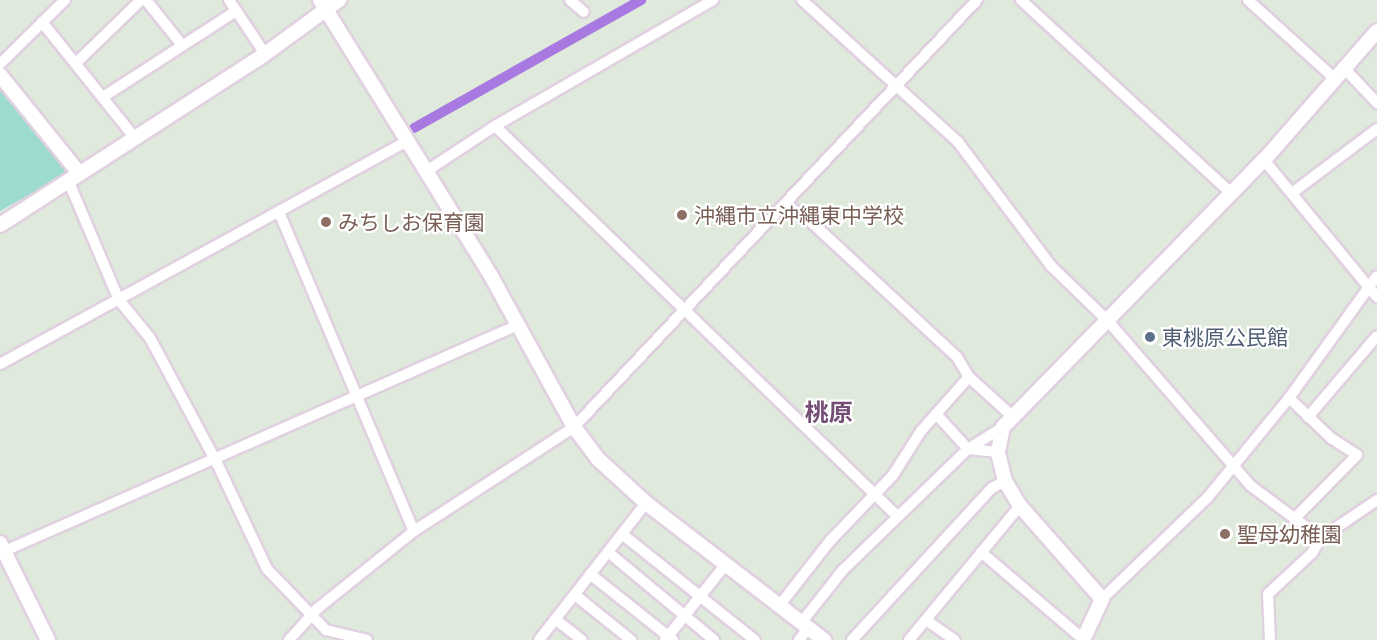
<!DOCTYPE html>
<meta charset="utf-8">
<style>
body{margin:0}
#map{position:relative;width:1377px;height:640px;overflow:hidden;background:#dfe9dc;font-family:Lato,"Noto Sans JP",sans-serif}
div>[style]{position:absolute}
.green>*{inset:0;background:#9ddbd1}
.canal>*{height:10px;margin:-5px;padding:0 5px;transform-origin:5px;border-radius:5px;background:#a879e1}
.roads{filter:drop-shadow(2px 0 #e0d1e0) drop-shadow(-2px 0 #e0d1e0) drop-shadow(0 2px #e0d1e0) drop-shadow(0 -2px #e0d1e0)}
.minor>*{height:10px;margin:-5px;padding:0 5px;transform-origin:5px;border-radius:5px;background:#fff}
.tertiary>*{height:14px;margin:-7px;padding:0 7px;transform-origin:7px;border-radius:7px;background:#fff}
.dots>*{width:16px;height:16px;translate:-50% -50%;box-sizing:border-box;border:3px solid #fff;border-radius:50%}
span{translate:-50% -50%;white-space:nowrap;text-align:center;line-height:1.15;-webkit-text-stroke:4.5px #fff;paint-order:stroke}
.education-label{font-size:21px;color:#785e54}
.left{translate:0 -50%;text-align:left}
.service-label{font-size:21px;color:#4e5e75}
.quarter-label{font-size:24px;color:#744e74;font-weight:700}
</style>
<div id="map">
<div class="green">
<i style="clip-path:polygon(0 83px,68px 173px,0 211px)"></i>
</div>
<div class="canal">
<i style="left:414px;top:128px;width:261px;rotate:-29.4deg"></i>
</div>
<div class="roads">
<div class="minor">
<i style="left:146px;top:0;width:58px;rotate:51.3deg"></i>
<i style="left:229px;top:0;width:65px;rotate:56.3deg"></i>
<i style="left:570px;top:0;width:18px;rotate:41deg"></i>
<i style="left:802px;top:0;width:211px;rotate:42.3deg"></i>
<i style="left:958px;top:142px;width:155px;rotate:53.1deg"></i>
<i style="left:1051px;top:266px;width:79px;rotate:44deg"></i>
<i style="left:1108px;top:321px;width:218px;rotate:49.1deg"></i>
<i style="left:1251px;top:486px;width:87px;rotate:36.6deg"></i>
<i style="left:1021px;top:0;width:285px;rotate:42.6deg"></i>
<i style="left:1248px;top:0;width:115px;rotate:42.2deg"></i>
<i style="left:42px;top:22px;width:149px;rotate:51.3deg"></i>
<i style="left:76px;top:63px;width:91px;rotate:-44.1deg"></i>
<i style="left:0;top:64px;width:91px;rotate:-44.6deg"></i>
<i style="left:1343px;top:67px;width:50px;rotate:46.6deg"></i>
<i style="left:103px;top:97px;width:158px;rotate:-32.9deg"></i>
<i style="left:495px;top:126px;width:560px;rotate:44.13deg"></i>
<i style="left:1264px;top:160px;width:178px;rotate:50.5deg"></i>
<i style="left:425px;top:172px;width:84px;rotate:-33.3deg"></i>
<i style="left:495px;top:126px;width:252px;rotate:-30deg"></i>
<i style="left:68px;top:180px;width:130px;rotate:67deg"></i>
<i style="left:119px;top:300px;width:49px;rotate:50.8deg"></i>
<i style="left:150px;top:338px;width:140px;rotate:61.8deg"></i>
<i style="left:216px;top:461px;width:119px;rotate:64.7deg"></i>
<i style="left:267px;top:569px;width:85px;rotate:46deg"></i>
<i style="left:326px;top:630px;width:42px;rotate:13.7deg"></i>
<i style="left:1292px;top:193px;width:106px;rotate:-37deg"></i>
<i style="left:785px;top:204px;width:30px;rotate:34deg"></i>
<i style="left:810px;top:221px;width:200px;rotate:42.8deg"></i>
<i style="left:957px;top:357px;width:23px;rotate:59deg"></i>
<i style="left:969px;top:377px;width:58px;rotate:42.2deg"></i>
<i style="left:279px;top:212px;width:346px;rotate:67.1deg"></i>
<i style="left:0;top:364px;width:464px;rotate:-28.7deg"></i>
<i style="left:1289px;top:398px;width:58px;rotate:43.6deg"></i>
<i style="left:1331px;top:438px;width:31px;rotate:33deg"></i>
<i style="left:1357px;top:455px;width:88px;rotate:134.5deg"></i>
<i style="left:936px;top:414px;width:47px;rotate:47.6deg"></i>
<i style="left:968px;top:449px;width:41px;rotate:-32.2deg"></i>
<i style="left:1308px;top:417px;width:106px;rotate:-49.6deg"></i>
<i style="left:622px;top:534px;width:170px;rotate:38.6deg"></i>
<i style="left:608px;top:552px;width:138px;rotate:39.7deg"></i>
<i style="left:981px;top:552px;width:135px;rotate:40.5deg"></i>
<i style="left:0;top:553px;width:566px;rotate:-23.76deg"></i>
<i style="left:590px;top:574px;width:106px;rotate:38.5deg"></i>
<i style="left:575px;top:595px;width:72px;rotate:38.8deg"></i>
<i style="left:1102px;top:599px;width:147px;rotate:-43.9deg"></i>
<i style="left:1208px;top:497px;width:128px;rotate:-50.7deg"></i>
<i style="left:1289px;top:398px;width:150px;rotate:-54.2deg"></i>
<i style="left:779px;top:606px;width:83px;rotate:-51.9deg"></i>
<i style="left:830px;top:541px;width:91px;rotate:-46.3deg"></i>
<i style="left:893px;top:475px;width:52px;rotate:-57.5deg"></i>
<i style="left:921px;top:431px;width:72px;rotate:-48.4deg"></i>
<i style="left:555px;top:619px;width:34px;rotate:38deg"></i>
<i style="left:926px;top:620px;width:35px;rotate:35deg"></i>
<i style="left:801px;top:623px;width:68px;rotate:-51.6deg"></i>
<i style="left:843px;top:570px;width:174px;rotate:-44.1deg"></i>
<i style="left:968px;top:449px;width:30px;rotate:6deg"></i>
<i style="left:289px;top:640px;width:42px;rotate:-47.9deg"></i>
<i style="left:317px;top:609px;width:124px;rotate:-38.8deg"></i>
<i style="left:414px;top:531px;width:191px;rotate:-33deg"></i>
<i style="left:574px;top:427px;width:587px;rotate:-46.66deg"></i>
<i style="left:539px;top:640px;width:174px;rotate:-52deg"></i>
<i style="left:665px;top:640px;width:97px;rotate:-51.2deg"></i>
<i style="left:799px;top:640px;width:15px;rotate:-53deg"></i>
<i style="left:852px;top:640px;width:207px;rotate:-47.4deg"></i>
<i style="left:992px;top:488px;width:15px;rotate:-28deg"></i>
<i style="left:909px;top:640px;width:174px;rotate:-50.4deg"></i>
<i style="left:1270px;top:640px;width:46px;rotate:-92.5deg"></i>
<i style="left:1268px;top:594px;width:60px;rotate:-43deg"></i>
<i style="left:1312px;top:553px;width:17px;rotate:-59deg"></i>
<i style="left:1321px;top:538px;width:68px;rotate:-34.2deg"></i>
</div>
<div class="tertiary">
<i style="left:320px;top:0;width:325px;rotate:58.2deg"></i>
<i style="left:491px;top:276px;width:172px;rotate:61.2deg"></i>
<i style="left:574px;top:427px;width:40px;rotate:53deg"></i>
<i style="left:598px;top:459px;width:65px;rotate:42.5deg"></i>
<i style="left:646px;top:503px;width:225px;rotate:37.6deg"></i>
<i style="left:0;top:75px;width:126px;rotate:51.1deg"></i>
<i style="left:0;top:225px;width:315px;rotate:-32.8deg"></i>
<i style="left:265px;top:54px;width:92px;rotate:-36.1deg"></i>
<i style="left:0;top:543px;width:108px;rotate:63.7deg"></i>
<i style="left:1083px;top:640px;width:45px;rotate:-65.1deg"></i>
<i style="left:1102px;top:599px;width:124px;rotate:-131.4deg"></i>
<i style="left:1020px;top:506px;width:29px;rotate:-121deg"></i>
<i style="left:1005px;top:481px;width:30px;rotate:-104deg"></i>
<i style="left:998px;top:452px;width:25px;rotate:-79deg"></i>
<i style="left:1003px;top:427px;width:373px;rotate:-45.7deg"></i>
<i style="left:1264px;top:160px;width:171px;rotate:-48.8deg"></i>
</div>
</div>
<div class="dots">
<i style="left:682px;top:215px;background:#8d6e63"></i>
<i style="left:326px;top:222px;background:#8d6e63"></i>
<i style="left:1150px;top:337px;background:#5c6f8a"></i>
<i style="left:1225px;top:534px;background:#8d6e63"></i>
</div>
<div class="education-label">
<span class="left" style="left:694px;top:215px">沖縄市立沖縄東中学校</span>
<span class="left" style="left:338px;top:222px">みちしお保育園</span>
<span class="left" style="left:1237px;top:534px">聖母幼稚園</span>
</div>
<div class="service-label">
<span class="left" style="left:1162px;top:337px">東桃原公民館</span>
</div>
<div class="quarter-label">
<span style="left:829px;top:412px">桃原</span>
</div>
</div>
